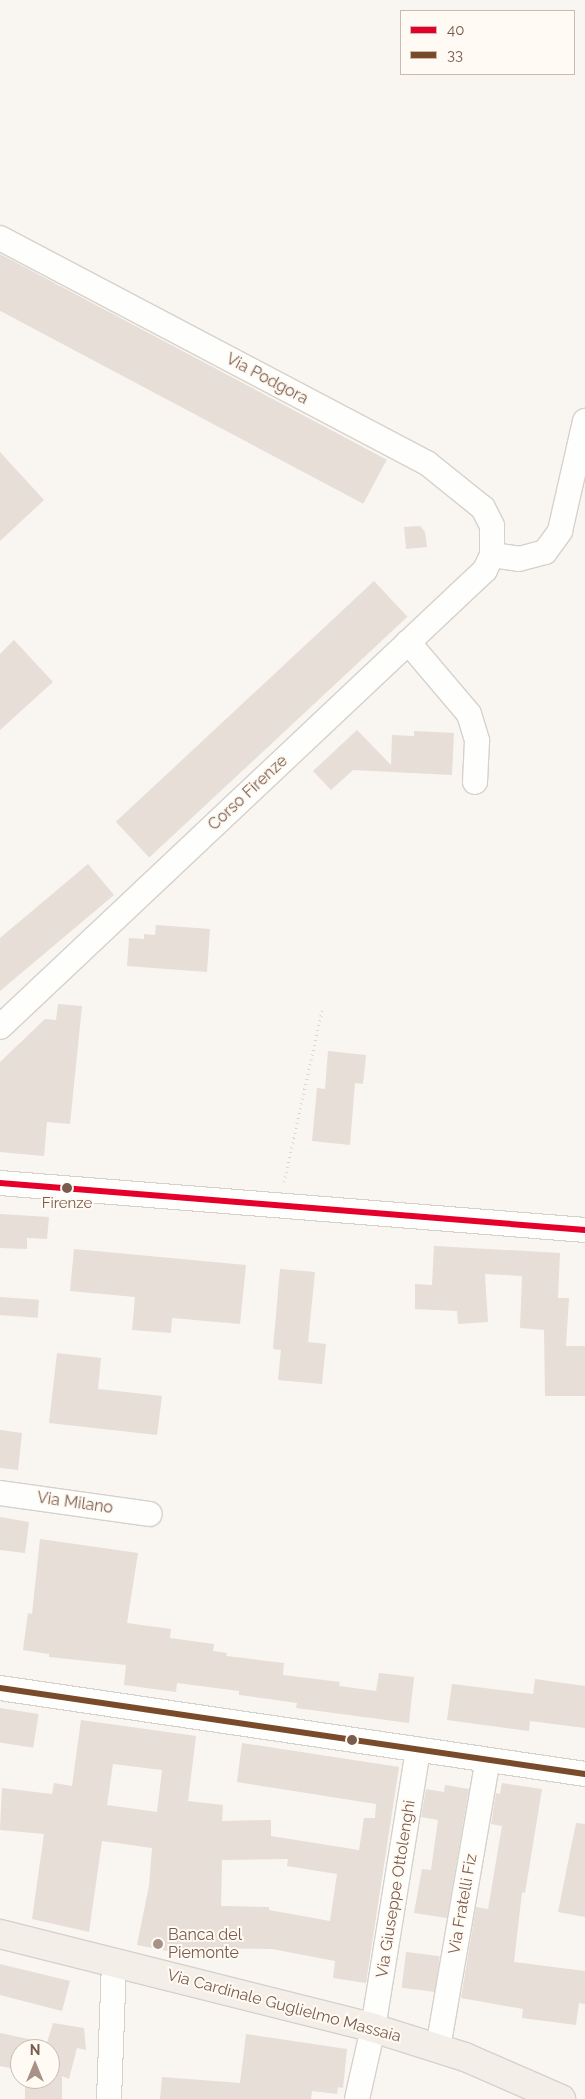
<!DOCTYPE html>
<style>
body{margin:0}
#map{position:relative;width:585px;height:2099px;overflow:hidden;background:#f9f5f0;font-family:Raleway,sans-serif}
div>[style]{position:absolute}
.building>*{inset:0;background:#e6ded7;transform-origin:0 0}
.path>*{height:3px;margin-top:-1.5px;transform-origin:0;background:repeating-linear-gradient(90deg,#dcd5d0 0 1px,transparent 0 5px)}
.roads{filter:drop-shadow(1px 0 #d7d1cb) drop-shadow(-1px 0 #d7d1cb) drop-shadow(0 1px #d7d1cb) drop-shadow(0 -1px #d7d1cb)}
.minor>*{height:24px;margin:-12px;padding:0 12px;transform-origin:12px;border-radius:12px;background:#fefefd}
.major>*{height:28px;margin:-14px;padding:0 14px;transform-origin:14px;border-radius:14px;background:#f3eee8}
.bus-1>*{height:6px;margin:-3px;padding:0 3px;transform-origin:3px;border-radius:3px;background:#e4002b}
.bus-2>*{height:6px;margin:-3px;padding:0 3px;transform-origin:3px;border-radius:3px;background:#7a4b2a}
.dots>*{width:14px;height:14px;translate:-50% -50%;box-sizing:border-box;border:2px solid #fffaf3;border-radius:50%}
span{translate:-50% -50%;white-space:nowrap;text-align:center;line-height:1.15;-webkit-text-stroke:4px #fffaf3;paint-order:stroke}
.bus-label{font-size:15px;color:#7a5c4d}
.street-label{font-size:16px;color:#7a5c4d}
.poi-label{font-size:16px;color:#7a5c4d}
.left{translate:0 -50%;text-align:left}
.legend{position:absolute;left:400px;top:10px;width:175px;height:65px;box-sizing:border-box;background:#fffaf3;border:1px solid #cabbb1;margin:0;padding:6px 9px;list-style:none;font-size:15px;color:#7a5c4d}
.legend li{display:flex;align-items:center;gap:10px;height:25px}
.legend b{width:25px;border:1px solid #cabbb1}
.north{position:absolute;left:10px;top:2039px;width:50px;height:50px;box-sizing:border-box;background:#fffaf3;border:1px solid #cabbb1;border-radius:50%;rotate:0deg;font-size:14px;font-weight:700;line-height:20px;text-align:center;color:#7a5c4d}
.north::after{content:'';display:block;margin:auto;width:18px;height:22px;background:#a69286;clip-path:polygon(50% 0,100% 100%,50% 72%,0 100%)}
</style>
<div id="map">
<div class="building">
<i style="left:0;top:254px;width:438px;height:50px;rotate:28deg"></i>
<i style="clip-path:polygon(0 452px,44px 500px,0 541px)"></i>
<i style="clip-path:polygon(420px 526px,425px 532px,427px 547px,406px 549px,404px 527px)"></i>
<i style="left:374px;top:581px;width:49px;height:353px;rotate:47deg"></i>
<i style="clip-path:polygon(14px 640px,53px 682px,0 730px,0 654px)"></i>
<i style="clip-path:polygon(357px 730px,391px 765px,392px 735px,414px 736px,414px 731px,454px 733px,452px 775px,353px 770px,331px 790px,313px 771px)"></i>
<i style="clip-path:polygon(88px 864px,114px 895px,0 991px,0 938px)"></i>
<i style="clip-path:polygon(156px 925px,210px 929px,207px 972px,127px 966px,129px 938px,144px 939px,144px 934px,155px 935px)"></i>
<i style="clip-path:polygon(58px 1004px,82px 1006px,70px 1124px,47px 1122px,44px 1156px,0 1152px,0 1062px,45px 1019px,56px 1020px)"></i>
<i style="clip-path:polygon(328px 1051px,366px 1055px,363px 1084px,355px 1083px,350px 1145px,312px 1141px,317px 1088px,325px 1089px)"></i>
<i style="clip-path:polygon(0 1214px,49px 1217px,47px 1239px,27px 1238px,27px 1249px,0 1248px)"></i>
<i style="clip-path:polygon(434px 1246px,560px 1253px,558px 1298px,569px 1298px,566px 1346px,585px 1346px,585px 1396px,545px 1396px,544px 1330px,520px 1328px,522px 1276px,485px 1274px,488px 1322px,458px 1324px,457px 1311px,415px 1309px,415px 1284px,432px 1285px)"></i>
<i style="clip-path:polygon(74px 1249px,246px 1265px,240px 1324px,172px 1318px,171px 1333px,132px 1330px,135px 1297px,70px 1291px)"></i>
<i style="clip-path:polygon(280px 1269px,315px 1272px,308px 1342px,326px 1344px,322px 1384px,278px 1380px,281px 1350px,273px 1349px)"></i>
<i style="left:0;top:1297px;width:39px;height:18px;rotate:4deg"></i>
<i style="clip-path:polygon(57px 1353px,101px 1358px,98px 1389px,162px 1396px,157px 1435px,49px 1423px)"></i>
<i style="clip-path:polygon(0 1430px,22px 1433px,18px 1470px,0 1468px)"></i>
<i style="clip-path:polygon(0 1517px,29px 1522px,25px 1553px,0 1550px)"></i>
<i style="clip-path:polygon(40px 1539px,138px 1553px,127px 1623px,171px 1629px,170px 1638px,214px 1644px,213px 1651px,227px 1653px,226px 1656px,284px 1663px,283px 1675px,340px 1682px,339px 1686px,376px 1691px,379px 1673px,414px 1677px,409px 1723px,296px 1708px,297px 1703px,239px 1695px,239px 1691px,177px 1683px,176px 1692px,124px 1685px,126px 1665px,49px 1657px,49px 1654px,23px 1650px,28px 1613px,32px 1614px)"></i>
<i style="clip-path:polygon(535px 1679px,585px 1686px,585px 1728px,530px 1721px,529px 1731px,447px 1720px,452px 1684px,533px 1694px)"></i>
<i style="left:0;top:1708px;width:39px;height:34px;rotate:9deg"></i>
<i style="clip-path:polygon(evenodd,81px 1720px,196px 1736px,188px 1801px,223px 1805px,222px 1821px,271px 1820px,271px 1836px,359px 1850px,364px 1818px,375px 1818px,376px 1804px,237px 1782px,242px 1743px,399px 1767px,366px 1983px,333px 1978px,335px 1961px,272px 1949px,211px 1948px,209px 1959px,137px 1945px,149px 1886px,152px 1848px,102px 1841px,89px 1932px,32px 1919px,44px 1834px,0 1830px,2px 1788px,52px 1794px,54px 1783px,72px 1786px,81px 1720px,113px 1764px,162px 1770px,157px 1812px,107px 1805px,113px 1764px,81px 1720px,288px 1859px,287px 1866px,337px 1874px,330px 1921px,269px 1910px,269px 1907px,221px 1906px,222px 1860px,288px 1859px)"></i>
<i style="clip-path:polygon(502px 1783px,542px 1789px,525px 1893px,522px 1892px,514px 1962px,585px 1971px,585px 2004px,579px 2003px,576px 2025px,522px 2018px,523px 2009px,461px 1998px,476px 1907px,488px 1909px,502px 1826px,491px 1824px,496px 1793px,500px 1794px)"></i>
<i style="clip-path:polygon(445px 1785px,469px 1789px,447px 1918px,414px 1913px,422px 1869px,431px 1870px,438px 1820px,421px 1817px,426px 1789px,444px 1792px)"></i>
<i style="clip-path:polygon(576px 1823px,585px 1824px,585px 1917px,558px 1912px)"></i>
<i style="left:406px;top:1952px;width:34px;height:36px;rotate:7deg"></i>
<i style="clip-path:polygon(0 1964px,70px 1981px,62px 2011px,0 1995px)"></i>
<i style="clip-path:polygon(53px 2023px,84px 2028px,86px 2050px,77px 2048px,69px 2079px,62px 2076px,62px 2099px,25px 2099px,25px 2079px,50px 2079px,50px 2049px,20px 2049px,20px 2070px,0 2066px,0 2033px,47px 2043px)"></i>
<i style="clip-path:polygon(246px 2034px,347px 2049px,343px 2088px,338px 2087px,337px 2094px,312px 2091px,311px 2099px,160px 2099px,162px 2077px,240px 2083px)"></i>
</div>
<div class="path">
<i style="left:284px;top:1182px;width:180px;rotate:-77.5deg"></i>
</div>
<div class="roads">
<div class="minor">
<i style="left:0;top:238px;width:483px;rotate:27.8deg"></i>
<i style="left:427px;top:463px;width:72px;rotate:38.8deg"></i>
<i style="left:483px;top:508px;width:20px;rotate:63deg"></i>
<i style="left:492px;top:526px;width:29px;rotate:90deg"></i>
<i style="left:492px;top:555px;width:17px;rotate:115deg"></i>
<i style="left:485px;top:570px;width:666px;rotate:136.7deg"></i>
<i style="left:492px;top:555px;width:27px;rotate:8deg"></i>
<i style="left:519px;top:559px;width:27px;rotate:-15deg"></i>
<i style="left:545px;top:552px;width:26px;rotate:-54deg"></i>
<i style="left:560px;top:531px;width:113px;rotate:-77.2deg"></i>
<i style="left:408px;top:642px;width:94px;rotate:49.7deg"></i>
<i style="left:469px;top:714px;width:28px;rotate:73deg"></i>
<i style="left:477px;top:741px;width:41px;rotate:92.8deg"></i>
<i style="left:0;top:1183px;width:587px;rotate:4.59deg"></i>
<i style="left:0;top:1493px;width:151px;rotate:8deg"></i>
<i style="left:0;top:1688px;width:591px;rotate:8.36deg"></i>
<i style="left:438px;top:2048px;width:292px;rotate:-80.2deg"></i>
<i style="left:109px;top:2099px;width:138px;rotate:-87.9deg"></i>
<i style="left:357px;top:2099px;width:73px;rotate:-77.3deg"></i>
<i style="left:373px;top:2028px;width:282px;rotate:-80.8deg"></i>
</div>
<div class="major">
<i style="left:0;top:1934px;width:385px;rotate:14.1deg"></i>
<i style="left:373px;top:2028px;width:96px;rotate:17.5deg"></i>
<i style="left:465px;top:2057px;width:105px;rotate:23.6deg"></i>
</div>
</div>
<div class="bus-1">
<i style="left:0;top:1183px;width:587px;rotate:4.59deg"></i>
</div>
<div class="bus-2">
<i style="left:0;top:1688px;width:591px;rotate:8.36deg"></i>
</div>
<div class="dots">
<i style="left:67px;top:1188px;background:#7a5c4d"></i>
<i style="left:352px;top:1740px;background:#7a5c4d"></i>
<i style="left:158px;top:1944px;background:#a69286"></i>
</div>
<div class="bus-label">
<span style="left:67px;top:1204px">Firenze</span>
</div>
<div class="street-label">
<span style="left:267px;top:379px;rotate:28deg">Via Podgora</span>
<span style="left:248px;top:793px;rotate:-43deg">Corso Firenze</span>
<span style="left:75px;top:1503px;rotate:8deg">Via Milano</span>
<span style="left:396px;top:1889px;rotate:-81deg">Via Giuseppe Ottolenghi</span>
<span style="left:463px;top:1904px;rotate:-80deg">Via Fratelli Fiz</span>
<span style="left:284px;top:2006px;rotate:15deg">Via Cardinale Guglielmo Massaia</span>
</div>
<div class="poi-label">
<span class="left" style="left:168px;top:1944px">Banca del<br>Piemonte</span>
</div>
<ul class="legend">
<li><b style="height:6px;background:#e4002b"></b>40</li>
<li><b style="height:6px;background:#7a4b2a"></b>33</li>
</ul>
<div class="north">N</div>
</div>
